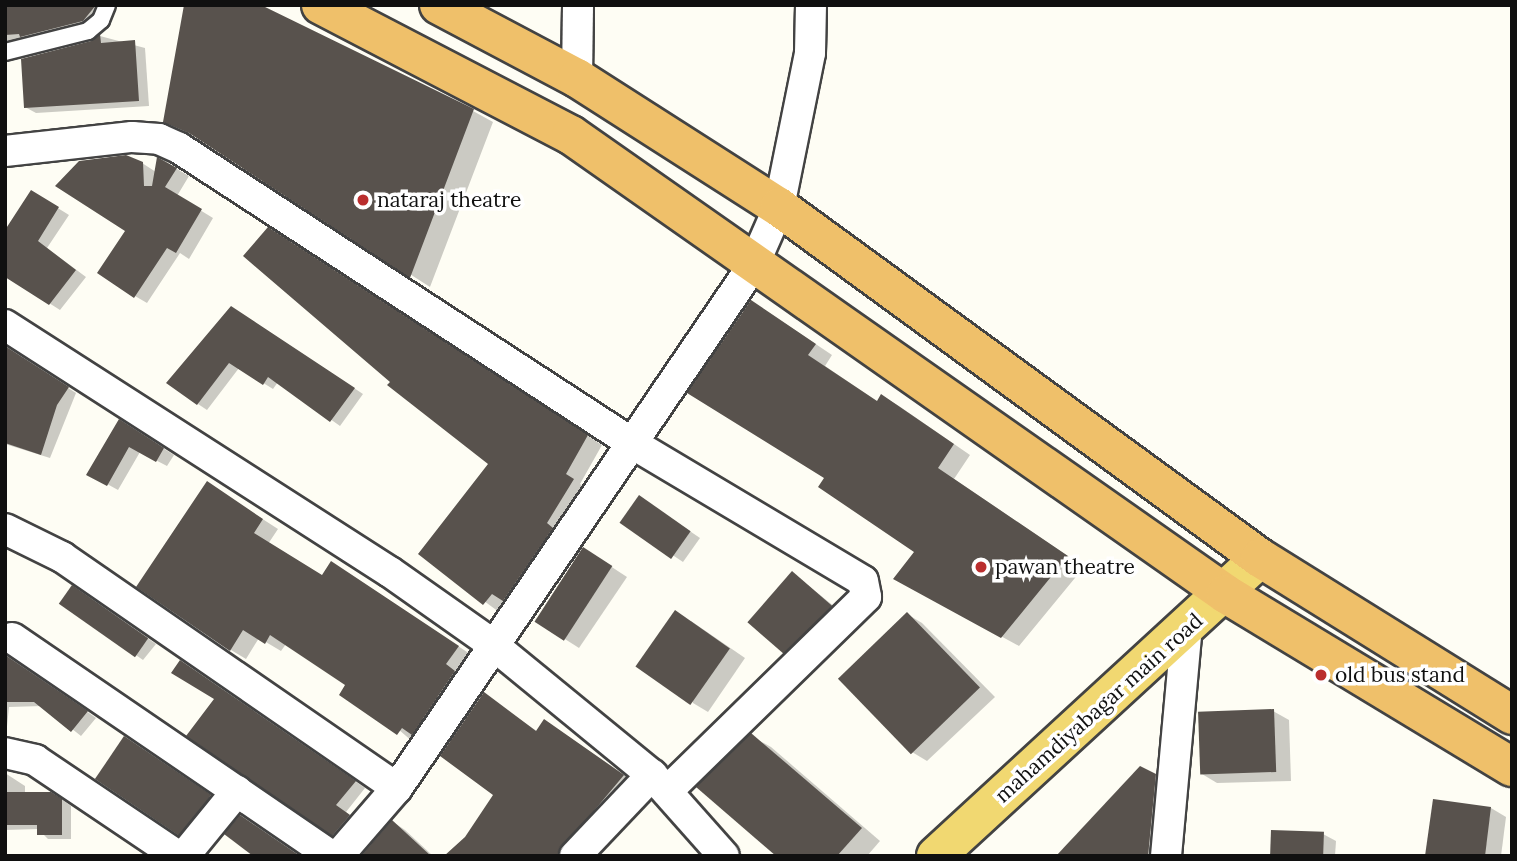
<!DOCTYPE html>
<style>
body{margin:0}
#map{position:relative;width:1517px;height:861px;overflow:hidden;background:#fefdf4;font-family:Lora,serif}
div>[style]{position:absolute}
.shadow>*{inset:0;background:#0003}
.building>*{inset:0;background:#58524d;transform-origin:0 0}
.roads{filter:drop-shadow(2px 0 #434343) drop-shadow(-2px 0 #434343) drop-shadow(0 2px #434343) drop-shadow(0 -2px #434343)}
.service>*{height:16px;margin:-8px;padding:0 8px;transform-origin:8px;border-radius:8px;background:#fff}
.minor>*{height:30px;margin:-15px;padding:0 15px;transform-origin:15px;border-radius:15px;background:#fff}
.primary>*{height:38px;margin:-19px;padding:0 19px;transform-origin:19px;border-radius:19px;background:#f1d871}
.trunk>*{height:38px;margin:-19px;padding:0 19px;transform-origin:19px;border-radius:19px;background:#efc06a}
.dots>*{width:19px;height:19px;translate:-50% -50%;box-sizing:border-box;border:4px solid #fff;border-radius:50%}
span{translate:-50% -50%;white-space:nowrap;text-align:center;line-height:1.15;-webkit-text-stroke:7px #fff;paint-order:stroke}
.poi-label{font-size:21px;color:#101010}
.left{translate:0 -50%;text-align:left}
.street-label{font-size:21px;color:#101010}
.frame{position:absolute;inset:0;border:7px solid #101010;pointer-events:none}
</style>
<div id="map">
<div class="shadow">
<i style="clip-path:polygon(5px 5px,110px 5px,111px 14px,37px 45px,5px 45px)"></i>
<i style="clip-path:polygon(100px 36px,145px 48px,149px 106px,36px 113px,25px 107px)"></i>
<i style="clip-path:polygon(473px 111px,493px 122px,430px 287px,203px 141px,165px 121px)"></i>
<i style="clip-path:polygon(142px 163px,156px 172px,170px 165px,189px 176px,177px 196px,213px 218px,189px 259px,180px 253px,147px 303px,135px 296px,127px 231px)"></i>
<i style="clip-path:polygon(32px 192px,69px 215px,47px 248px,86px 277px,60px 310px,5px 275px)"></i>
<i style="clip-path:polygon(283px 238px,602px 445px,580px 484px,587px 489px,499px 612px,420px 554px,491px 464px,392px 382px)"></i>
<i style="clip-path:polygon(768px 312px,832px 355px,825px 366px,878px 402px,882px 396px,899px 406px,970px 455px,954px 479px,1084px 567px,1019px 646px,913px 588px,916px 552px,826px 478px)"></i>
<i style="clip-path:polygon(241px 313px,363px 394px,340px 426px,278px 382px,273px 389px,239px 368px,207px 410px,198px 404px)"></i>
<i style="clip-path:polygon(5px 348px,76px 393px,50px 458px,5px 444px)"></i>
<i style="clip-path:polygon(129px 427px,174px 455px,167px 466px,140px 452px,118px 490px,89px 474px)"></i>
<i style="clip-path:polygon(222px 493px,278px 529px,268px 544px,322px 576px,347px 572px,473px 656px,413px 742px,347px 685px,286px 644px,281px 651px,259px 638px,246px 659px,231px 650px)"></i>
<i style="clip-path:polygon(650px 504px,700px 538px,683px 562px,623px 522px)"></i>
<i style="clip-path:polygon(598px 558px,627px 577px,579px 648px,535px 620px)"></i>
<i style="clip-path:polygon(793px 573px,841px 612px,794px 659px,783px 653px)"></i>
<i style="clip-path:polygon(5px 588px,5px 653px,96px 718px,81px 736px,43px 706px,9px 707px,5px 746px)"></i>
<i style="clip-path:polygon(81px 593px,156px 644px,143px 660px,62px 604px)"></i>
<i style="clip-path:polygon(907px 614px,922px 623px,995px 697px,927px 761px,912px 752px)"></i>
<i style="clip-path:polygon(691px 621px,745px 658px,708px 712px,693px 703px)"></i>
<i style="clip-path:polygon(191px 668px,365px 788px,346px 812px,359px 822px,344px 840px,333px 834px)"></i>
<i style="clip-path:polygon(484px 694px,538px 732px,560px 731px,639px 785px,579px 856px,512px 856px,495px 795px)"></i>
<i style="clip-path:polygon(1273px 711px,1289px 720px,1291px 781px,1217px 783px,1202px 774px)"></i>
<i style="clip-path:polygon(751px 736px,771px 747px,880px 841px,867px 856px,779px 856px)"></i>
<i style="clip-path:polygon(135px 744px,220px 802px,189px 839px,179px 833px)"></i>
<i style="clip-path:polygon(5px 773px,25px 786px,25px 794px,61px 799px,71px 806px,71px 839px,48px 839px,38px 829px,5px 830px)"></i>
<i style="clip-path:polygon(1155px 775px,1175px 787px,1168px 856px,1059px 856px)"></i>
<i style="clip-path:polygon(1491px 808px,1506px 817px,1501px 856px,1427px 856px)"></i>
<i style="clip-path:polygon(393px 822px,405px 830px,433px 856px,363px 856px)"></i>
<i style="clip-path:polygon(1323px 834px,1336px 841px,1335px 856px,1272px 856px)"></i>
</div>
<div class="building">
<i style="clip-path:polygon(5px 5px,96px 5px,83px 21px,20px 37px,19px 34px,5px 35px)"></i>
<i style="clip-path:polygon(184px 5px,261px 5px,474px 109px,410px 278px,189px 133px,163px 122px)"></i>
<i style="clip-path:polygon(100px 34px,101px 43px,135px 40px,139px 101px,24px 108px,21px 59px,91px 41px)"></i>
<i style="clip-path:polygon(126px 155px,143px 162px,144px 186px,152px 186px,157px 157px,177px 168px,165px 187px,202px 209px,176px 253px,167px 248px,134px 298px,97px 273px,125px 231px,55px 186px,79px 161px)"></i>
<i style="clip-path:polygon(31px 190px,59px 207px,38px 241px,76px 270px,49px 305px,5px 277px,5px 230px)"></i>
<i style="clip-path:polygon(268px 227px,588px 435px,566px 474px,574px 479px,547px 523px,553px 528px,503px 601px,492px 594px,483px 605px,418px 554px,488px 464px,387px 385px,390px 382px,243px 256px)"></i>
<i style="clip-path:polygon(751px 300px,816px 344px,808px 355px,877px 401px,881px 394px,954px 444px,938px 468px,1068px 556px,1001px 638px,893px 579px,914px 552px,818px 487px,824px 478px,687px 393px)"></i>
<i style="clip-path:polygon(231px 306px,355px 388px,330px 422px,268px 377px,263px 385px,229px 363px,197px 405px,166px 383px)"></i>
<i style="clip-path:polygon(5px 346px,69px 387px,57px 405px,41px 455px,5px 443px)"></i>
<i style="clip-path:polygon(119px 419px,164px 448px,156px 462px,129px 447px,107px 486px,86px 475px)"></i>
<i style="clip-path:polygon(207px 481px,263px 519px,254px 533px,322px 575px,331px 561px,459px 646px,446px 664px,455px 671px,412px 735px,402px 728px,397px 735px,339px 695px,345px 685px,270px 635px,265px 644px,243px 630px,230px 651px,136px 587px)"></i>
<i style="left:639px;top:495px;width:63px;height:34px;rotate:35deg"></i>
<i style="left:583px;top:547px;width:35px;height:89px;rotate:33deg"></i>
<i style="left:792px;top:571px;width:53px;height:68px;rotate:41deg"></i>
<i style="left:72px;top:585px;width:93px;height:23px;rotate:35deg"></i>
<i style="left:675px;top:610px;width:67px;height:69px;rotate:35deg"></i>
<i style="left:907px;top:612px;width:105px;height:96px;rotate:46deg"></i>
<i style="clip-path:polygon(5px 655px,88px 711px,71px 732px,34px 702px,5px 702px)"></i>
<i style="clip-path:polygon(180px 660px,356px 781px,336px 805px,350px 815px,332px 836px,186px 736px,214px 699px,171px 673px)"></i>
<i style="clip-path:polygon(484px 692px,536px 731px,544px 719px,624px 775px,556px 856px,444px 856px,465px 837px,493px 795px,440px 756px)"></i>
<i style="left:1274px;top:709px;width:63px;height:76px;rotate:88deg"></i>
<i style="clip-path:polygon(751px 733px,862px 828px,837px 856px,776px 856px,696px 787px)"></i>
<i style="left:124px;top:736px;width:105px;height:52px;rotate:34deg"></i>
<i style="clip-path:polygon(1140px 766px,1156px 774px,1148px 856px,1056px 856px)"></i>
<i style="clip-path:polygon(5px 792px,51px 792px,62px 799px,62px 835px,37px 835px,37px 825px,5px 825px)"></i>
<i style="clip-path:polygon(1433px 799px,1491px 807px,1485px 856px,1425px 856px)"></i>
<i style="clip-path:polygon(240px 815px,300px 856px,253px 856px,224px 834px)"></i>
<i style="clip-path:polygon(392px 820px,431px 856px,361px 856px)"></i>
<i style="left:1271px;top:830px;width:53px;height:26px;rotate:2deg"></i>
</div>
<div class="roads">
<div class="service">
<i style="left:5px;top:52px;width:86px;rotate:-14.2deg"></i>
<i style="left:88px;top:31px;width:17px;rotate:-40deg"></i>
<i style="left:101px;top:20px;width:16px;rotate:-68deg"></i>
</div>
<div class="minor">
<i style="left:577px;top:78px;width:73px;rotate:-89.2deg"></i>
<i style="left:5px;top:151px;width:128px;rotate:-6.3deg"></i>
<i style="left:132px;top:137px;width:27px;rotate:4deg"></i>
<i style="left:159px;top:139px;width:22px;rotate:24deg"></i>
<i style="left:179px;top:148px;width:544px;rotate:33.08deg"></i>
<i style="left:635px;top:445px;width:265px;rotate:30.8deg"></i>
<i style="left:863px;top:581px;width:16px;rotate:79deg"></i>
<i style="left:866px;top:597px;width:278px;rotate:135.7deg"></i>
<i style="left:5px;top:325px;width:457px;rotate:32.7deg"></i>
<i style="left:390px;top:572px;width:125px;rotate:35.2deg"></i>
<i style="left:492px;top:644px;width:207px;rotate:39.3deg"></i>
<i style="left:652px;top:775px;width:108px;rotate:48.4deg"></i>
<i style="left:5px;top:529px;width:64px;rotate:26.2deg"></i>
<i style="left:62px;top:557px;width:407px;rotate:34.6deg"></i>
<i style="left:12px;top:638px;width:386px;rotate:34.3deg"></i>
<i style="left:5px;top:753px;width:31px;rotate:13deg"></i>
<i style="left:35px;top:760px;width:172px;rotate:33.9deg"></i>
<i style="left:184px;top:856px;width:84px;rotate:-50.8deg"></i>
<i style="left:338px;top:856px;width:90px;rotate:-49.1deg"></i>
<i style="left:397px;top:788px;width:634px;rotate:-55.73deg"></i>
<i style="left:754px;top:264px;width:62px;rotate:-66.3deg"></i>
<i style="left:779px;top:207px;width:157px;rotate:-78.6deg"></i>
<i style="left:810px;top:53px;width:48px;rotate:-88.8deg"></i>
<i style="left:575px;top:856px;width:112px;rotate:-46.5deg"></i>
<i style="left:1166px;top:856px;width:231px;rotate:-84.8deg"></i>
</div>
<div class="primary">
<i style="left:936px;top:856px;width:440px;rotate:-42.6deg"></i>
</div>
<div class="trunk">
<i style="left:321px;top:5px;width:282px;rotate:27.5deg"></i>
<i style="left:571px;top:135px;width:800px;rotate:35.02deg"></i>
<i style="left:1226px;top:594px;width:334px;rotate:31.2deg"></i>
<i style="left:439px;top:5px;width:156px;rotate:27.9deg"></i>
<i style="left:577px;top:78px;width:240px;rotate:32.6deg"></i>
<i style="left:779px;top:207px;width:595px;rotate:36.12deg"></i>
<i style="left:1260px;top:558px;width:297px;rotate:31.9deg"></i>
</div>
</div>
<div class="dots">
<i style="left:363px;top:200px;background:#ba2e2e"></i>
<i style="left:981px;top:567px;background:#ba2e2e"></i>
<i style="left:1321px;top:675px;background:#ba2e2e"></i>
</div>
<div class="poi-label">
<span class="left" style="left:377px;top:200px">nataraj theatre</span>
<span class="left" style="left:995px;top:567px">pawan theatre</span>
<span class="left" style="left:1335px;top:675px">old bus stand</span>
</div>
<div class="street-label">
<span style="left:1099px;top:708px;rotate:-42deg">mahamdiyabagar main road</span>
</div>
<div class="frame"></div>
</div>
